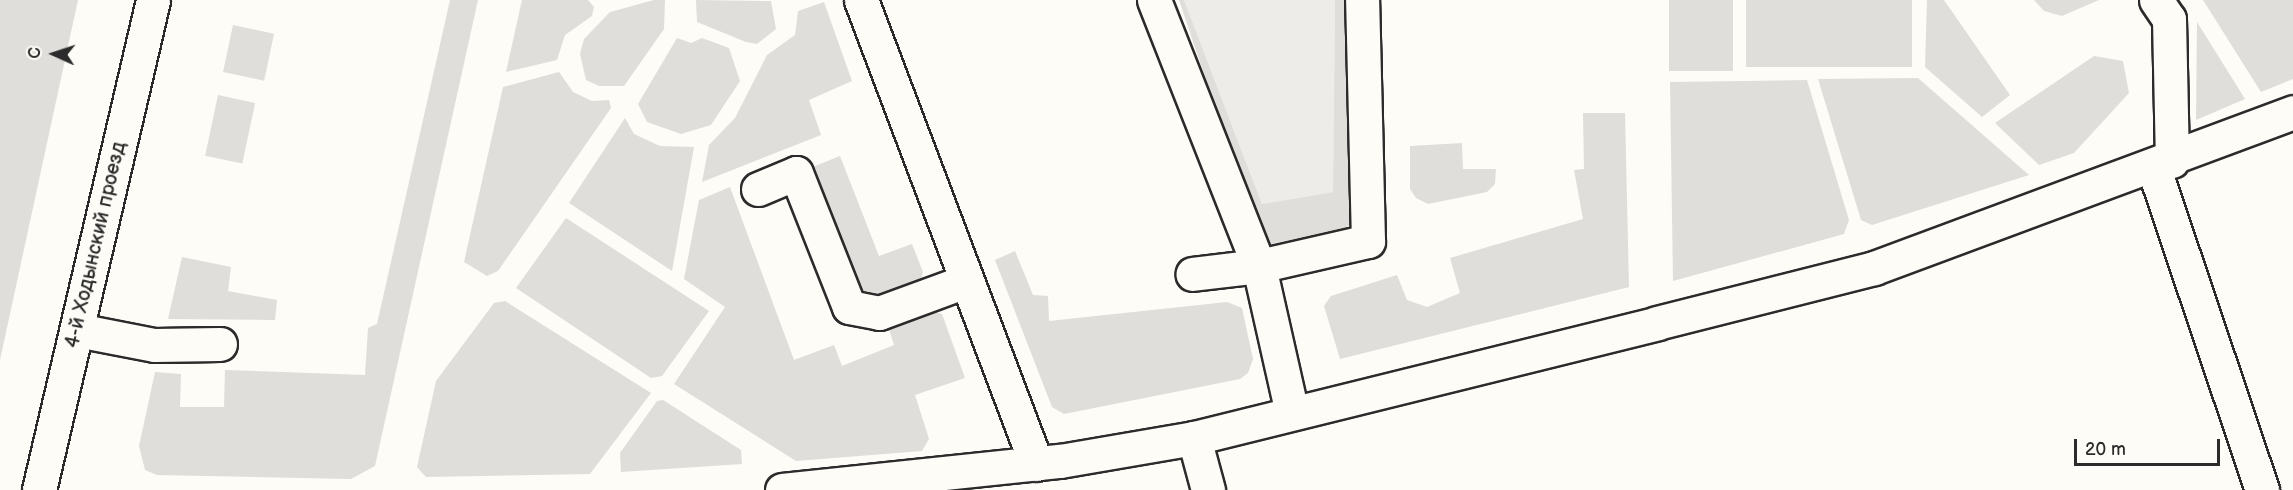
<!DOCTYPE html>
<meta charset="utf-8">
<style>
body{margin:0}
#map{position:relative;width:2293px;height:490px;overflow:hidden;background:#fdfcf7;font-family:"Balsamiq Sans",sans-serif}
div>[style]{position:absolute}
.built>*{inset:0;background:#edece8}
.green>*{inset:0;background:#dfdeda;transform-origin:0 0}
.roads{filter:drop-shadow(2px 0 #2b2b2b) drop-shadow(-2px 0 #2b2b2b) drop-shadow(0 2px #2b2b2b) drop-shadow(0 -2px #2b2b2b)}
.minor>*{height:33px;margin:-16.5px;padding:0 16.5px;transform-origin:16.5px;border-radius:16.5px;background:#fdfcf7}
span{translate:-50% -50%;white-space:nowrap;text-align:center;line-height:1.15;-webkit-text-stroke:4.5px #fdfcf7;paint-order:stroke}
.street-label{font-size:20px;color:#2b2b2b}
.north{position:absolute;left:24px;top:24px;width:60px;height:60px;-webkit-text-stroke:4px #fdfcf7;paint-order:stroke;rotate:273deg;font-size:16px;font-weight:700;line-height:24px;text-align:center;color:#2b2b2b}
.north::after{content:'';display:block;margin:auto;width:21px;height:27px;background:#2b2b2b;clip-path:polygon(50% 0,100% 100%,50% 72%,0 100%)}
.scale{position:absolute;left:2074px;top:439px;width:146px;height:27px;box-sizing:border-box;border:3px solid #2b2b2b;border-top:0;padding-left:8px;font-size:18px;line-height:21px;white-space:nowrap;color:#2b2b2b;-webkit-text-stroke:4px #fdfcf7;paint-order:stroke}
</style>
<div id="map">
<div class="built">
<i style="clip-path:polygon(1184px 0,1335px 0,1333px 192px,1262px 204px)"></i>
</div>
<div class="green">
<i style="clip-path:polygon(0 0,78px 0,0 360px)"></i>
<i style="clip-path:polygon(450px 0,478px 0,375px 466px,351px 479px,157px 475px,145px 470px,139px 446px,155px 372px,181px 374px,180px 407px,224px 407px,225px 370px,365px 375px,368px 328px,377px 324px)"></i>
<i style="clip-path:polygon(522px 0,588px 0,594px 7px,592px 16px,565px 35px,557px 60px,506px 72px)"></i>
<i style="clip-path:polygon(654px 0,665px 0,664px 29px,624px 86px,599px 86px,586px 80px,580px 54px,584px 39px,610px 12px)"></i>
<i style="clip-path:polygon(696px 0,771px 1px,776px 29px,757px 44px,746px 42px,697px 22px)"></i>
<i style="clip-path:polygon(1179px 0,1184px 0,1262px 204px,1333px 192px,1335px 0,1347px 0,1355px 219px,1342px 232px,1277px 248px,1259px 237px)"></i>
<i style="left:1669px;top:0;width:64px;height:71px"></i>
<i style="left:1746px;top:0;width:166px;height:67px"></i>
<i style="clip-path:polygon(1927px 0,1944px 0,2010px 95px,1982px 117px,1925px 67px)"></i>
<i style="clip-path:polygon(2034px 0,2099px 0,2062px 16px,2044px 11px)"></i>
<i style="clip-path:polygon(2203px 0,2293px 0,2293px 79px,2261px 92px)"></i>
<i style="clip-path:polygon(824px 2px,852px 81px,809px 100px,821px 135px,702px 182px,709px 145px,735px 118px,767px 55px,795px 35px,798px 11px)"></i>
<i style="clip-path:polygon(2197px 22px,2245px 99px,2196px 120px)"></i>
<i style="left:233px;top:25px;width:42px;height:48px;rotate:12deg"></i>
<i style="clip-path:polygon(677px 38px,691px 43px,702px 38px,729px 48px,740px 81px,711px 125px,681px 134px,647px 122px,638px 104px)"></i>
<i style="clip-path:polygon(2094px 56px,2123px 61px,2129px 93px,2074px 153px,2039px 165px,1995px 123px)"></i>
<i style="clip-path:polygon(559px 72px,573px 92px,592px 101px,609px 100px,611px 108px,498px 271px,487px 276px,464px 262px,503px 87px)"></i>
<i style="clip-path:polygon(1918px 78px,2029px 175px,1872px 225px,1861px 220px,1818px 79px)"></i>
<i style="clip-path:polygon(1807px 80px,1849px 220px,1844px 234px,1673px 281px,1670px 82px)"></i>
<i style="left:218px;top:95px;width:38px;height:62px;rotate:12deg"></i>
<i style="clip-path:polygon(1583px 113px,1625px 113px,1629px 287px,1340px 359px,1324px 306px,1331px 296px,1397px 275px,1407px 300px,1427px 307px,1460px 293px,1450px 258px,1583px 219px,1574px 170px,1584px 169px)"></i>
<i style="clip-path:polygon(625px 118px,634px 134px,660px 146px,694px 147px,672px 271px,569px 203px)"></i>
<i style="clip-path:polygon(1462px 143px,1463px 169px,1496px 169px,1495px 184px,1487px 192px,1428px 204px,1416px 198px,1410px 189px,1410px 146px)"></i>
<i style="clip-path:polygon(840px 156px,879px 256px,912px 244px,923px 272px,920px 283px,879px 298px,851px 287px,805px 170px)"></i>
<i style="clip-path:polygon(730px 187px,794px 360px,834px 345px,842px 366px,894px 345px,888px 326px,932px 311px,942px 314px,965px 378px,915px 395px,929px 439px,922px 451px,796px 461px,674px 384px,725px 307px,684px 279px,699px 200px)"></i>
<i style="clip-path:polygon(566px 218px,709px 311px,662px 376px,651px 378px,516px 288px)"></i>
<i style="clip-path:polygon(1015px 251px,1033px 295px,1048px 296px,1049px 321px,1227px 302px,1242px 308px,1253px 359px,1248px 373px,1240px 379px,1064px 414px,1052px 407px,995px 260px)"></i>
<i style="clip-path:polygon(182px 257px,231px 267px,228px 291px,277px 300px,275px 320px,168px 319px)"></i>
<i style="clip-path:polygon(505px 301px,651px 393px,590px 474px,426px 477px,417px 467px,436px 381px,494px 303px)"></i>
<i style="clip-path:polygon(663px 400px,741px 450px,742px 464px,621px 472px,620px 453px,657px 401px)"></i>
</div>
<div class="roads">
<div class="minor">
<i style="left:861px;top:0;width:496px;rotate:69.3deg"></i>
<i style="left:1154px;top:0;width:286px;rotate:68.5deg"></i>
<i style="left:1259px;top:266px;width:67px;rotate:173.2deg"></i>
<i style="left:2156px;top:0;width:23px;rotate:56deg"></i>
<i style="left:2169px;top:19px;width:142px;rotate:88.8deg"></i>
<i style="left:2153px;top:166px;width:342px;rotate:71.4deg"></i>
<i style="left:758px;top:189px;width:41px;rotate:-22.8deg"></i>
<i style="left:796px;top:173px;width:144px;rotate:68.4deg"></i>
<i style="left:849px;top:307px;width:31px;rotate:11deg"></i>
<i style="left:879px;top:313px;width:93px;rotate:-20.2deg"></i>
<i style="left:77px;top:330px;width:78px;rotate:11deg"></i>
<i style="left:154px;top:345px;width:66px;rotate:-0.9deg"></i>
<i style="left:1292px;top:413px;width:151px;rotate:-102.7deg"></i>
<i style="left:1259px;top:266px;width:112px;rotate:-12.9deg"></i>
<i style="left:1368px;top:241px;width:241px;rotate:-91.4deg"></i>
<i style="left:1194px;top:438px;width:54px;rotate:74.9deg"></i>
<i style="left:39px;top:490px;width:503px;rotate:-76.9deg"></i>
<i style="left:782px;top:490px;width:280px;rotate:-6deg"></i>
<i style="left:1060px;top:461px;width:136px;rotate:-9.7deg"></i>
<i style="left:1194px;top:438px;width:477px;rotate:-13.9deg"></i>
<i style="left:1657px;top:323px;width:224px;rotate:-14.2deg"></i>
<i style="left:1874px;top:268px;width:447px;rotate:-20.4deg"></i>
</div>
</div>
<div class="street-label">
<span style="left:96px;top:245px;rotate:-77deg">4-й Ходынский проезд</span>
</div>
<div class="north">С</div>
<div class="scale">20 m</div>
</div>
